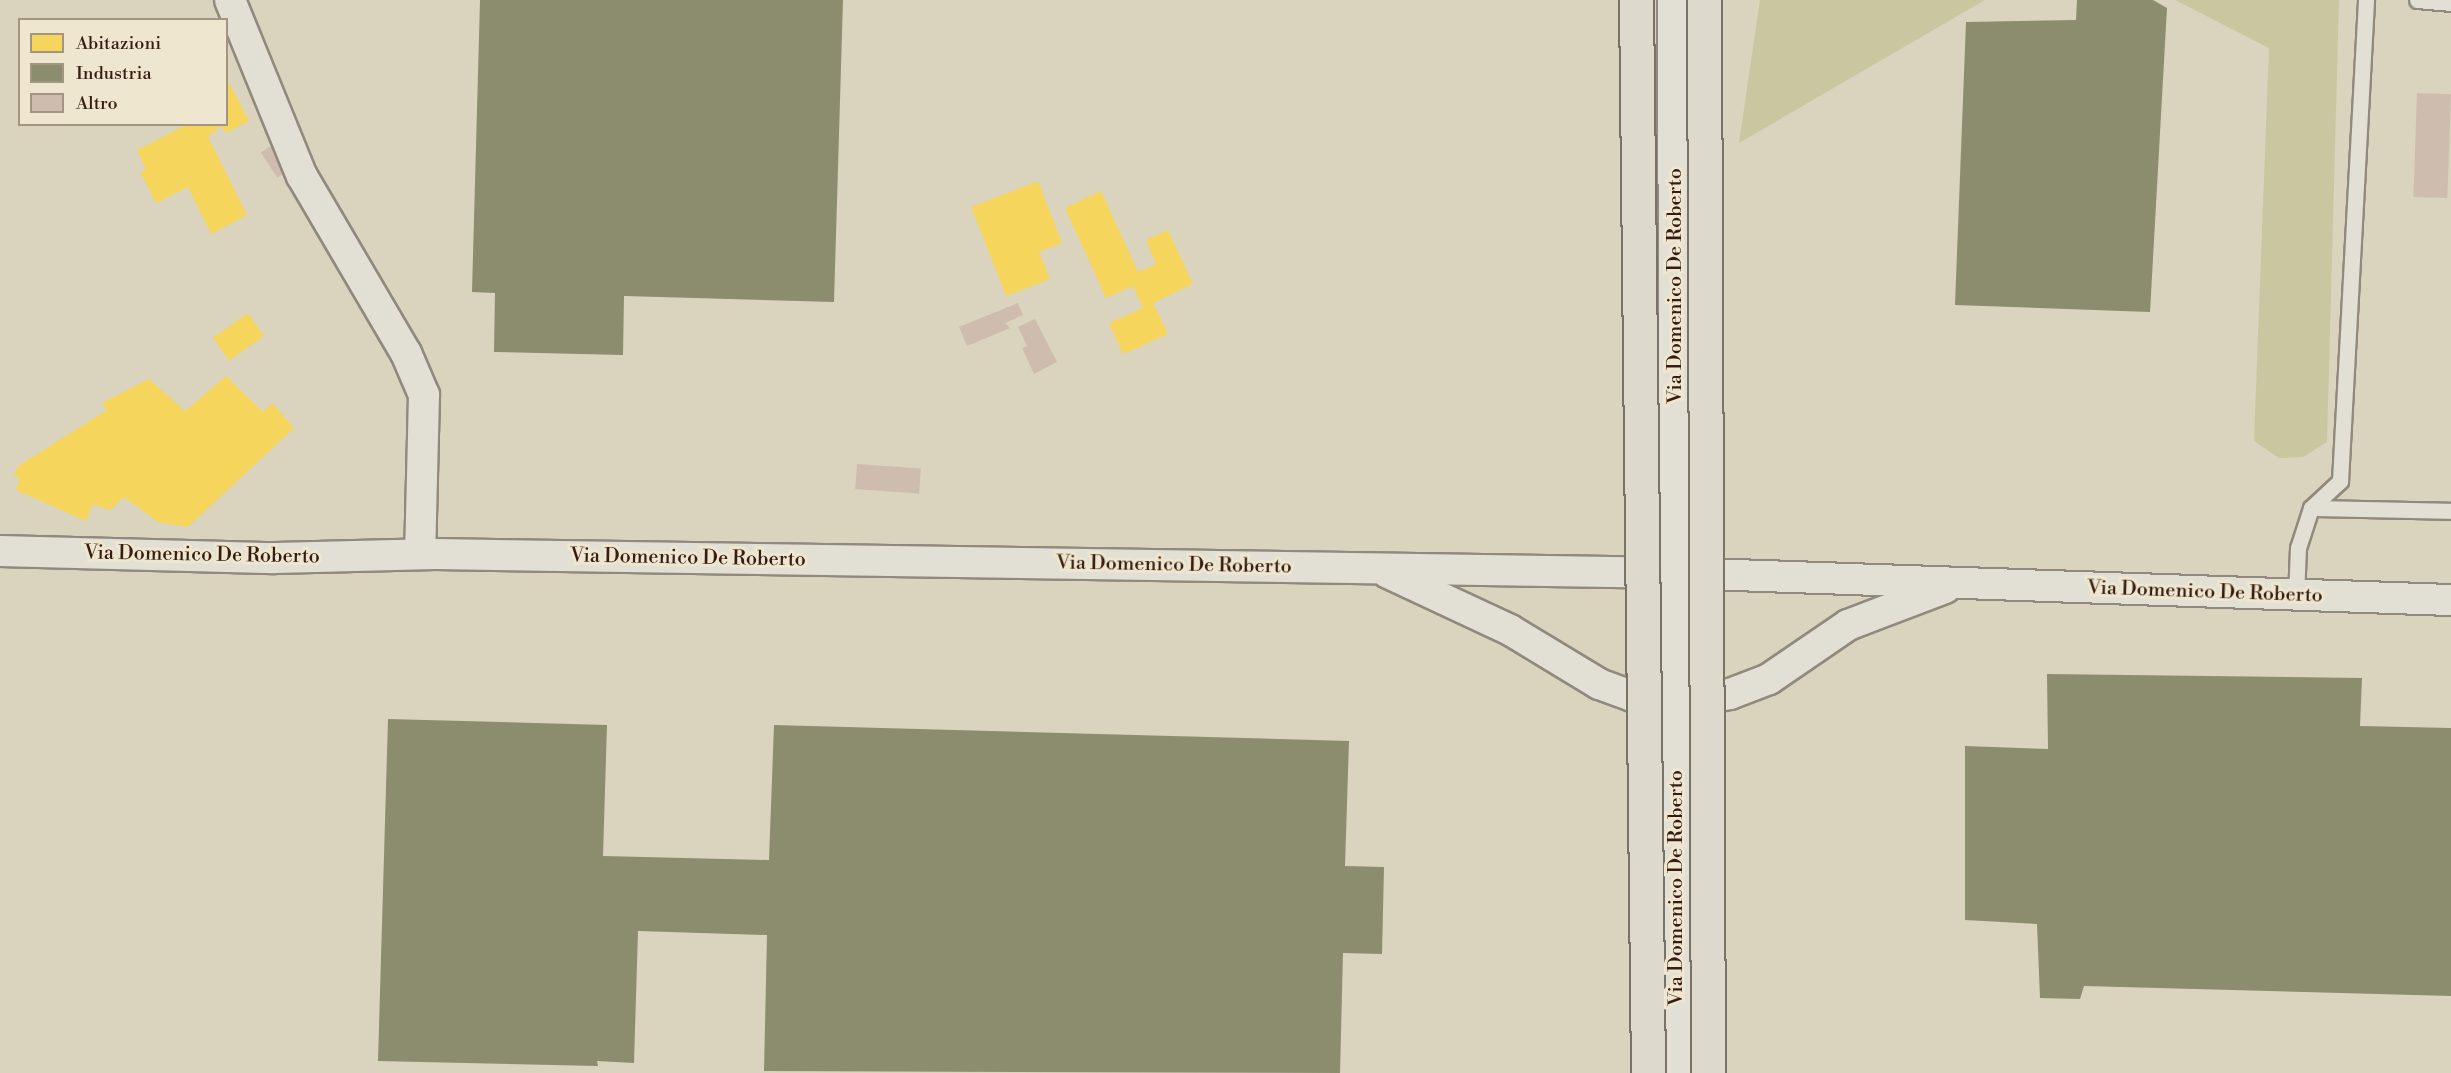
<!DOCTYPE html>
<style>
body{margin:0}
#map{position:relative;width:2451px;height:1073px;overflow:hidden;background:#dad3be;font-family:"Libre Bodoni",serif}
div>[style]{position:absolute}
.green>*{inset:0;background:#c9c7a0}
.homes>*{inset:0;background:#f6d55c;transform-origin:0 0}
.industry>*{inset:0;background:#8c8c6e}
.building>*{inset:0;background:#cebdaf;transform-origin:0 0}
.roads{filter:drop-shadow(2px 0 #91897d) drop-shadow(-2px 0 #91897d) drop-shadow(0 2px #91897d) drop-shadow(0 -2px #91897d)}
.service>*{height:15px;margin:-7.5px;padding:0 7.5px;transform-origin:7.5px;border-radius:7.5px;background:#e2dfd4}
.minor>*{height:30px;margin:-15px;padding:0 15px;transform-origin:15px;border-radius:15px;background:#e2dfd4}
.bridges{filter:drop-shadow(2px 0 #7a7266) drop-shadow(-2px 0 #7a7266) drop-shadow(0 2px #7a7266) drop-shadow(0 -2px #7a7266)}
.trunk-bridge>*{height:33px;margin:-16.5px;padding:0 16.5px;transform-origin:16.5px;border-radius:16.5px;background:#ddd9cd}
span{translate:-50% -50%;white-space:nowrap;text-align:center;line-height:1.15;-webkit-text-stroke:6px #eee6ce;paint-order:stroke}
.street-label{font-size:20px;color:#361c13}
.legend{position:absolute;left:18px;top:18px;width:210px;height:108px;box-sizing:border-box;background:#eee6ce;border:2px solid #a49583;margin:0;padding:8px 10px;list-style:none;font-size:18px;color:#361c13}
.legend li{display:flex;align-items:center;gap:12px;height:30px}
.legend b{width:30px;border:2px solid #a49583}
</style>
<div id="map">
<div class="green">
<i style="clip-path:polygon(1760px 0,1985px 0,1739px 143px)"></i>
<i style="clip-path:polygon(2175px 0,2339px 0,2327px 442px,2303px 457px,2279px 458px,2254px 441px,2269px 48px)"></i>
</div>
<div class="homes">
<i style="clip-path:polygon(229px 83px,249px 121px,226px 133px,221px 126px,208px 137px,247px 215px,211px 234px,188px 187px,156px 203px,140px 172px,146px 169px,137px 150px,188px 124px,226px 124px,226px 85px)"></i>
<i style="clip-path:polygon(1038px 181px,1062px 243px,1039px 252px,1050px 279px,1006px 296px,971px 207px)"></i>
<i style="clip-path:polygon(1101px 191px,1138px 272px,1156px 264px,1146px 240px,1168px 230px,1193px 284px,1153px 303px,1168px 334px,1123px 354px,1109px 323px,1143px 308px,1133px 286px,1106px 298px,1065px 208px)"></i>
<i style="left:248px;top:313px;width:28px;height:43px;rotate:55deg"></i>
<i style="clip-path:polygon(226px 376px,263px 412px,272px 403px,294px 428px,188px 527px,158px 522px,124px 497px,110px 510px,93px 504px,86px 521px,16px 490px,20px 479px,14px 475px,18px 466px,107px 410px,102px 403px,149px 379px,185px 411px)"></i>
</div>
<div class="industry">
<i style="clip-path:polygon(480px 0,843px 0,834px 302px,624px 296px,623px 355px,494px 352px,495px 293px,472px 292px)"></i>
<i style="clip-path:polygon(2077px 0,2153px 0,2167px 8px,2150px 312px,1955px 305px,1966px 22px,2076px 20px)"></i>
<i style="clip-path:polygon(2047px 674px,2362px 678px,2360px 726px,2451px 728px,2451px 996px,2084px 986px,2080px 999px,2040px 998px,2037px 924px,1965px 920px,1965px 746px,2048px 749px)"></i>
<i style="clip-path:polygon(388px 719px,607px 725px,603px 856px,769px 860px,774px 725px,1349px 741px,1345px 866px,1384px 867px,1382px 954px,1343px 953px,1340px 1073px,764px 1071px,767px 935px,638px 931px,634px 1063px,597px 1061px,598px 1066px,378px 1061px)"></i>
</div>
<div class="building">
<i style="left:2417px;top:93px;width:34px;height:104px;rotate:2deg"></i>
<i style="left:271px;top:146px;width:30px;height:12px;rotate:57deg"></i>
<i style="clip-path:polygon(1018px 303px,1023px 315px,1005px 323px,1010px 328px,967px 346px,959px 327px)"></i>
<i style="clip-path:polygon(1035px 319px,1057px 362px,1034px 374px,1022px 348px,1027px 346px,1018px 327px)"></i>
<i style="left:857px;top:464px;width:64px;height:25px;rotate:4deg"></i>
</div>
<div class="roads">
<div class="service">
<i style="left:2417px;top:0;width:34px;rotate:5deg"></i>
<i style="left:2311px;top:508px;width:140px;rotate:1.2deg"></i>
<i style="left:2296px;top:596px;width:48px;rotate:-87.6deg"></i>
<i style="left:2298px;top:548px;width:42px;rotate:-72deg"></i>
<i style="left:2311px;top:508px;width:40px;rotate:-43deg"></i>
<i style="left:2340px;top:481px;width:482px;rotate:-86.9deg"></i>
</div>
<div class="minor">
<i style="left:230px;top:0;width:190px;rotate:67.8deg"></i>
<i style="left:302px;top:176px;width:205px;rotate:59.6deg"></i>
<i style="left:406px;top:353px;width:46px;rotate:66.8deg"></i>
<i style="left:424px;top:395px;width:159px;rotate:91.4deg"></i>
<i style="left:1673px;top:0;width:1073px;rotate:89.84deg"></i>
<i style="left:0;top:551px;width:275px;rotate:1.5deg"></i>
<i style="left:275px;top:558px;width:160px;rotate:-1.4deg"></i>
<i style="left:435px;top:554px;width:1242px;rotate:0.88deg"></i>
<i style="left:1677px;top:573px;width:774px;rotate:2deg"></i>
<i style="left:1388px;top:573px;width:135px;rotate:25deg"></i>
<i style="left:1510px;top:630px;width:104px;rotate:31.2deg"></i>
<i style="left:1599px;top:684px;width:35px;rotate:20deg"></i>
<i style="left:1632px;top:696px;width:45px;rotate:10.3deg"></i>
<i style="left:1676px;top:704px;width:55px;rotate:-10.5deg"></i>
<i style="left:1730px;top:694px;width:42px;rotate:-21deg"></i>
<i style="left:1769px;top:679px;width:96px;rotate:-34.4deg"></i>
<i style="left:1848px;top:625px;width:104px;rotate:-20.9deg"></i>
</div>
</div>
<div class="bridges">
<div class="trunk-bridge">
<i style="left:1636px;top:0;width:1073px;rotate:89.36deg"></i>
<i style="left:1704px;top:0;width:1073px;rotate:89.79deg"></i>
</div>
</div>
<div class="street-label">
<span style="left:1675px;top:286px;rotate:-90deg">Via Domenico De Roberto</span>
<span style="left:202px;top:555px;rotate:1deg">Via Domenico De Roberto</span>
<span style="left:688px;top:558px;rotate:1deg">Via Domenico De Roberto</span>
<span style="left:1174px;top:565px;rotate:1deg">Via Domenico De Roberto</span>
<span style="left:2205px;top:592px;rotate:2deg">Via Domenico De Roberto</span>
<span style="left:1676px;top:888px;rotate:-90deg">Via Domenico De Roberto</span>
</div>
<ul class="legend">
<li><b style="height:16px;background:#f6d55c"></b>Abitazioni</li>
<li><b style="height:16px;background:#8c8c6e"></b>Industria</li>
<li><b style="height:16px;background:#cebdaf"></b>Altro</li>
</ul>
</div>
